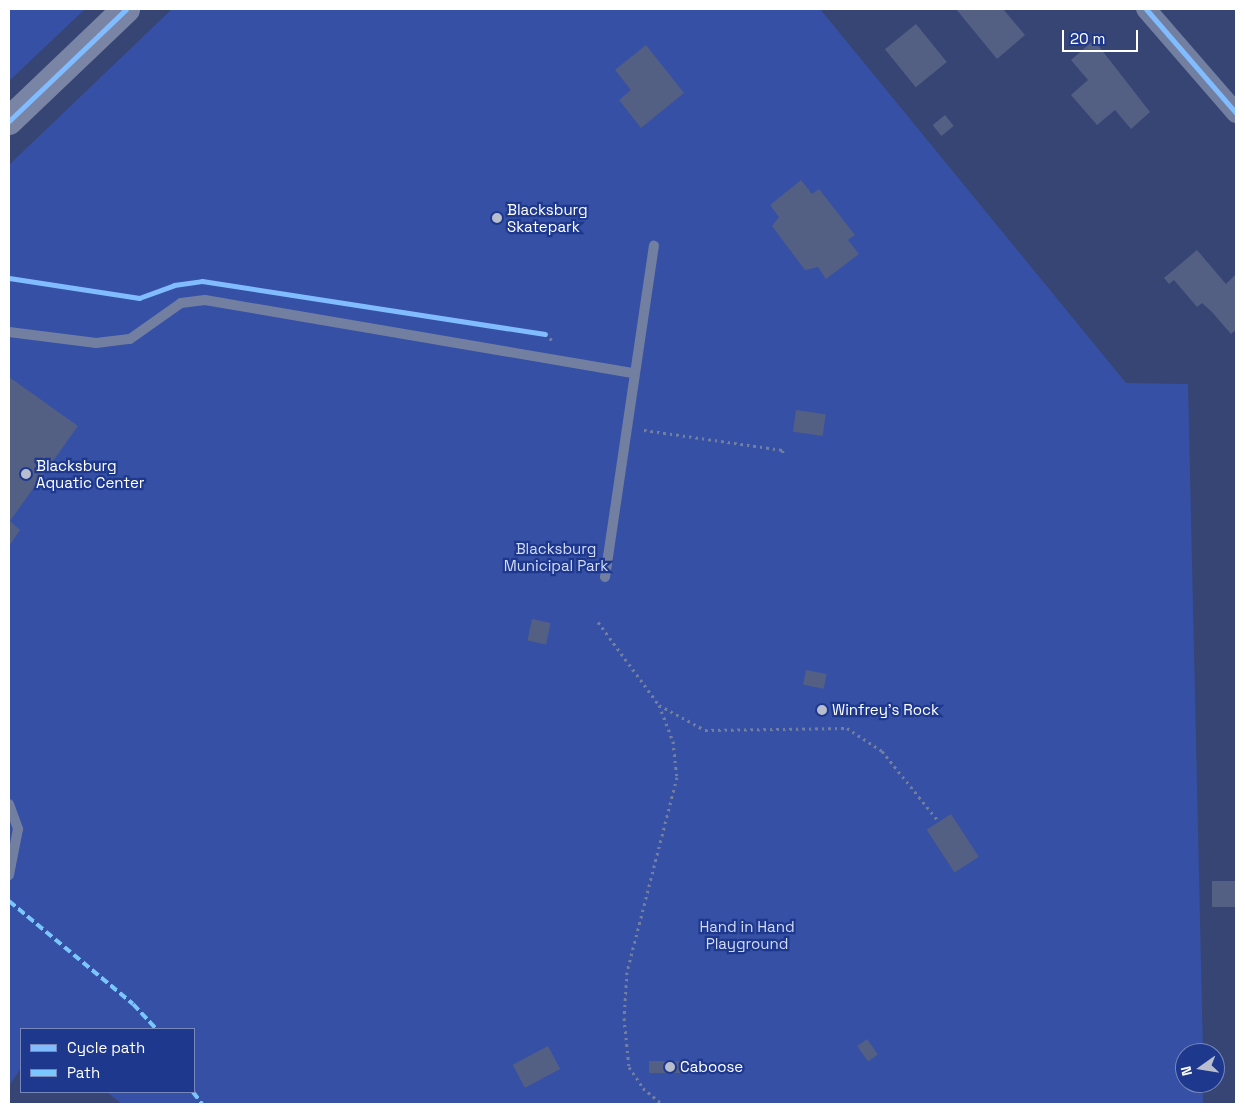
<!DOCTYPE html>
<meta charset="utf-8">
<style>
body{margin:0}
#map{position:relative;width:1245px;height:1113px;overflow:hidden;background:#374575;font-family:"Space Grotesk",sans-serif}
div>[style]{position:absolute}
.green>*{inset:0;background:#3650a5}
.building>*{inset:0;background:#545f84;transform-origin:0 0}
.path>*{height:3px;margin-top:-1.5px;transform-origin:0;background:repeating-linear-gradient(90deg,#737fa0 0 2.5px,transparent 0 6.5px)}
.service>*{height:10px;margin:-5px;padding:0 5px;transform-origin:5px;border-radius:5px;background:#737fa0}
.minor>*{height:20px;margin:-10px;padding:0 10px;transform-origin:10px;border-radius:10px;background:#737fa0}
.secondary>*{height:28px;margin:-14px;padding:0 14px;transform-origin:14px;border-radius:14px;background:#7a85a5}
.quiet>*{height:4px;margin-top:-2px;transform-origin:0;background:repeating-linear-gradient(90deg,#7ac7fe 0 8px,transparent 0 12px)}
.cycleway>*{height:5px;margin:-2.5px;padding:0 2.5px;transform-origin:2.5px;border-radius:2.5px;background:#80bcff}
.dots>*{width:14px;height:14px;translate:-50% -50%;box-sizing:border-box;border:2px solid #1e388e;border-radius:50%}
span{translate:-50% -50%;white-space:nowrap;text-align:center;line-height:1.15;-webkit-text-stroke:4.5px #1e388e;paint-order:stroke}
.poi-label{font-size:15px;color:#fff}
.left{translate:0 -50%;text-align:left}
.park-label{font-size:15px;color:#d2dbf9}
.frame{position:absolute;inset:0;border:10px solid #fff;pointer-events:none}
.legend{position:absolute;left:20px;top:1028px;width:175px;height:65px;box-sizing:border-box;background:#1e388e;border:1px solid #7888bb;margin:0;padding:6px 9px;list-style:none;font-size:15px;color:#fff}
.legend li{display:flex;align-items:center;gap:10px;height:25px}
.legend b{width:25px;border:1px solid #7888bb}
.north{position:absolute;left:1175px;top:1043px;width:50px;height:50px;box-sizing:border-box;background:#1e388e;border:1px solid #7888bb;border-radius:50%;rotate:257deg;font-size:14px;font-weight:700;line-height:20px;text-align:center;color:#fff}
.north::after{content:'';display:block;margin:auto;width:18px;height:22px;background:#b9becf;clip-path:polygon(50% 0,100% 100%,50% 72%,0 100%)}
.scale{position:absolute;left:1062px;top:30px;width:76px;height:22px;box-sizing:border-box;border:2px solid #fff;border-top:0;padding-left:6px;font-size:15px;line-height:18px;white-space:nowrap;color:#fff;-webkit-text-stroke:4px #1e388e;paint-order:stroke}
</style>
<div id="map">
<div class="green">
<i style="clip-path:polygon(9px 9px,85px 9px,9px 81px)"></i>
<i style="clip-path:polygon(172px 9px,820px 9px,1126px 383px,1188px 384px,1203px 1053px,1185px 1053px,1185px 1083px,1203px 1083px,1203px 1104px,122px 1104px,107px 1092px,194px 1092px,194px 1029px,21px 1029px,21px 1068px,9px 1086px,9px 165px)"></i>
</div>
<div class="building">
<i style="clip-path:polygon(956px 9px,1003px 9px,1025px 35px,997px 59px)"></i>
<i style="left:916px;top:24px;width:49px;height:40px;rotate:51deg"></i>
<i style="clip-path:polygon(1094px 40px,1150px 112px,1131px 129px,1115px 110px,1097px 125px,1071px 95px,1088px 80px,1071px 60px)"></i>
<i style="clip-path:polygon(646px 45px,684px 93px,641px 128px,619px 100px,631px 90px,615px 70px)"></i>
<i style="left:945px;top:115px;width:14px;height:16px;rotate:51deg"></i>
<i style="clip-path:polygon(801px 180px,812px 194px,819px 189px,855px 235px,848px 240px,859px 254px,826px 279px,818px 267px,805px 270px,772px 226px,779px 217px,770px 205px)"></i>
<i style="clip-path:polygon(1197px 250px,1226px 284px,1236px 274px,1236px 330px,1231px 334px,1212px 312px,1202px 303px,1197px 307px,1174px 280px,1169px 284px,1164px 278px)"></i>
<i style="clip-path:polygon(9px 377px,78px 426px,10px 521px,20px 530px,9px 546px)"></i>
<i style="left:796px;top:410px;width:30px;height:22px;rotate:8deg"></i>
<i style="left:532px;top:619px;width:19px;height:22px;rotate:12deg"></i>
<i style="left:806px;top:670px;width:21px;height:15px;rotate:11deg"></i>
<i style="left:951px;top:814px;width:51px;height:29px;rotate:57deg"></i>
<i style="left:1236px;top:881px;width:26px;height:24px;rotate:90deg"></i>
<i style="left:867px;top:1039px;width:19px;height:12px;rotate:55deg"></i>
<i style="left:548px;top:1046px;width:26px;height:40px;rotate:62deg"></i>
<i style="left:649px;top:1061px;width:42px;height:12px"></i>
</div>
<div class="path">
<i style="left:545px;top:334px;width:9px;rotate:41deg"></i>
<i style="left:644px;top:430px;width:140px;rotate:8.2deg"></i>
<i style="left:783px;top:450px;width:5px;rotate:101deg"></i>
<i style="left:598px;top:622px;width:103px;rotate:53.7deg"></i>
<i style="left:659px;top:705px;width:39px;rotate:69deg"></i>
<i style="left:673px;top:741px;width:36px;rotate:84deg"></i>
<i style="left:677px;top:777px;width:201px;rotate:104.4deg"></i>
<i style="left:627px;top:972px;width:46px;rotate:93.7deg"></i>
<i style="left:624px;top:1018px;width:49px;rotate:84.2deg"></i>
<i style="left:629px;top:1067px;width:25px;rotate:56deg"></i>
<i style="left:643px;top:1088px;width:25px;rotate:40deg"></i>
<i style="left:659px;top:705px;width:52px;rotate:28.5deg"></i>
<i style="left:705px;top:730px;width:142px;rotate:-0.8deg"></i>
<i style="left:847px;top:728px;width:42px;rotate:33.3deg"></i>
<i style="left:882px;top:751px;width:91px;rotate:51.2deg"></i>
</div>
<div class="service">
<i style="left:9px;top:332px;width:88px;rotate:7.2deg"></i>
<i style="left:96px;top:343px;width:34px;rotate:-7deg"></i>
<i style="left:130px;top:339px;width:62px;rotate:-35.2deg"></i>
<i style="left:181px;top:303px;width:24px;rotate:-7deg"></i>
<i style="left:205px;top:300px;width:435px;rotate:9.7deg"></i>
<i style="left:605px;top:577px;width:335px;rotate:-81.6deg"></i>
<i style="left:9px;top:804px;width:27px;rotate:70deg"></i>
<i style="left:18px;top:829px;width:47px;rotate:101.1deg"></i>
</div>
<div class="minor">
<i style="left:1146px;top:9px;width:138px;rotate:49.1deg"></i>
</div>
<div class="secondary">
<i style="left:9px;top:121px;width:162px;rotate:-43.7deg"></i>
</div>
<div class="quiet">
<i style="left:9px;top:901px;width:161px;rotate:39.7deg"></i>
<i style="left:133px;top:1004px;width:34px;rotate:47deg"></i>
<i style="left:193px;top:1092px;width:15px;rotate:53deg"></i>
</div>
<div class="cycleway">
<i style="left:1146px;top:9px;width:138px;rotate:49.1deg"></i>
<i style="left:9px;top:121px;width:162px;rotate:-43.7deg"></i>
<i style="left:9px;top:278px;width:132px;rotate:8.7deg"></i>
<i style="left:139px;top:298px;width:37px;rotate:-20deg"></i>
<i style="left:174px;top:285px;width:28px;rotate:-8deg"></i>
<i style="left:202px;top:281px;width:347px;rotate:8.8deg"></i>
</div>
<div class="dots">
<i style="left:497px;top:218px;background:#b9becf"></i>
<i style="left:26px;top:474px;background:#b9becf"></i>
<i style="left:822px;top:710px;background:#b9becf"></i>
<i style="left:670px;top:1067px;background:#b9becf"></i>
</div>
<div class="poi-label">
<span class="left" style="left:507px;top:218px">Blacksburg<br>Skatepark</span>
<span class="left" style="left:36px;top:474px">Blacksburg<br>Aquatic Center</span>
<span class="left" style="left:832px;top:710px">Winfrey’s Rock</span>
<span class="left" style="left:680px;top:1067px">Caboose</span>
</div>
<div class="park-label">
<span style="left:556px;top:557px">Blacksburg<br>Municipal Park</span>
<span style="left:747px;top:935px">Hand in Hand<br>Playground</span>
</div>
<div class="frame"></div>
<ul class="legend">
<li><b style="height:6px;background:#80bcff"></b>Cycle path</li>
<li><b style="height:6px;background:#7ac7fe"></b>Path</li>
</ul>
<div class="north">N</div>
<div class="scale">20 m</div>
</div>
